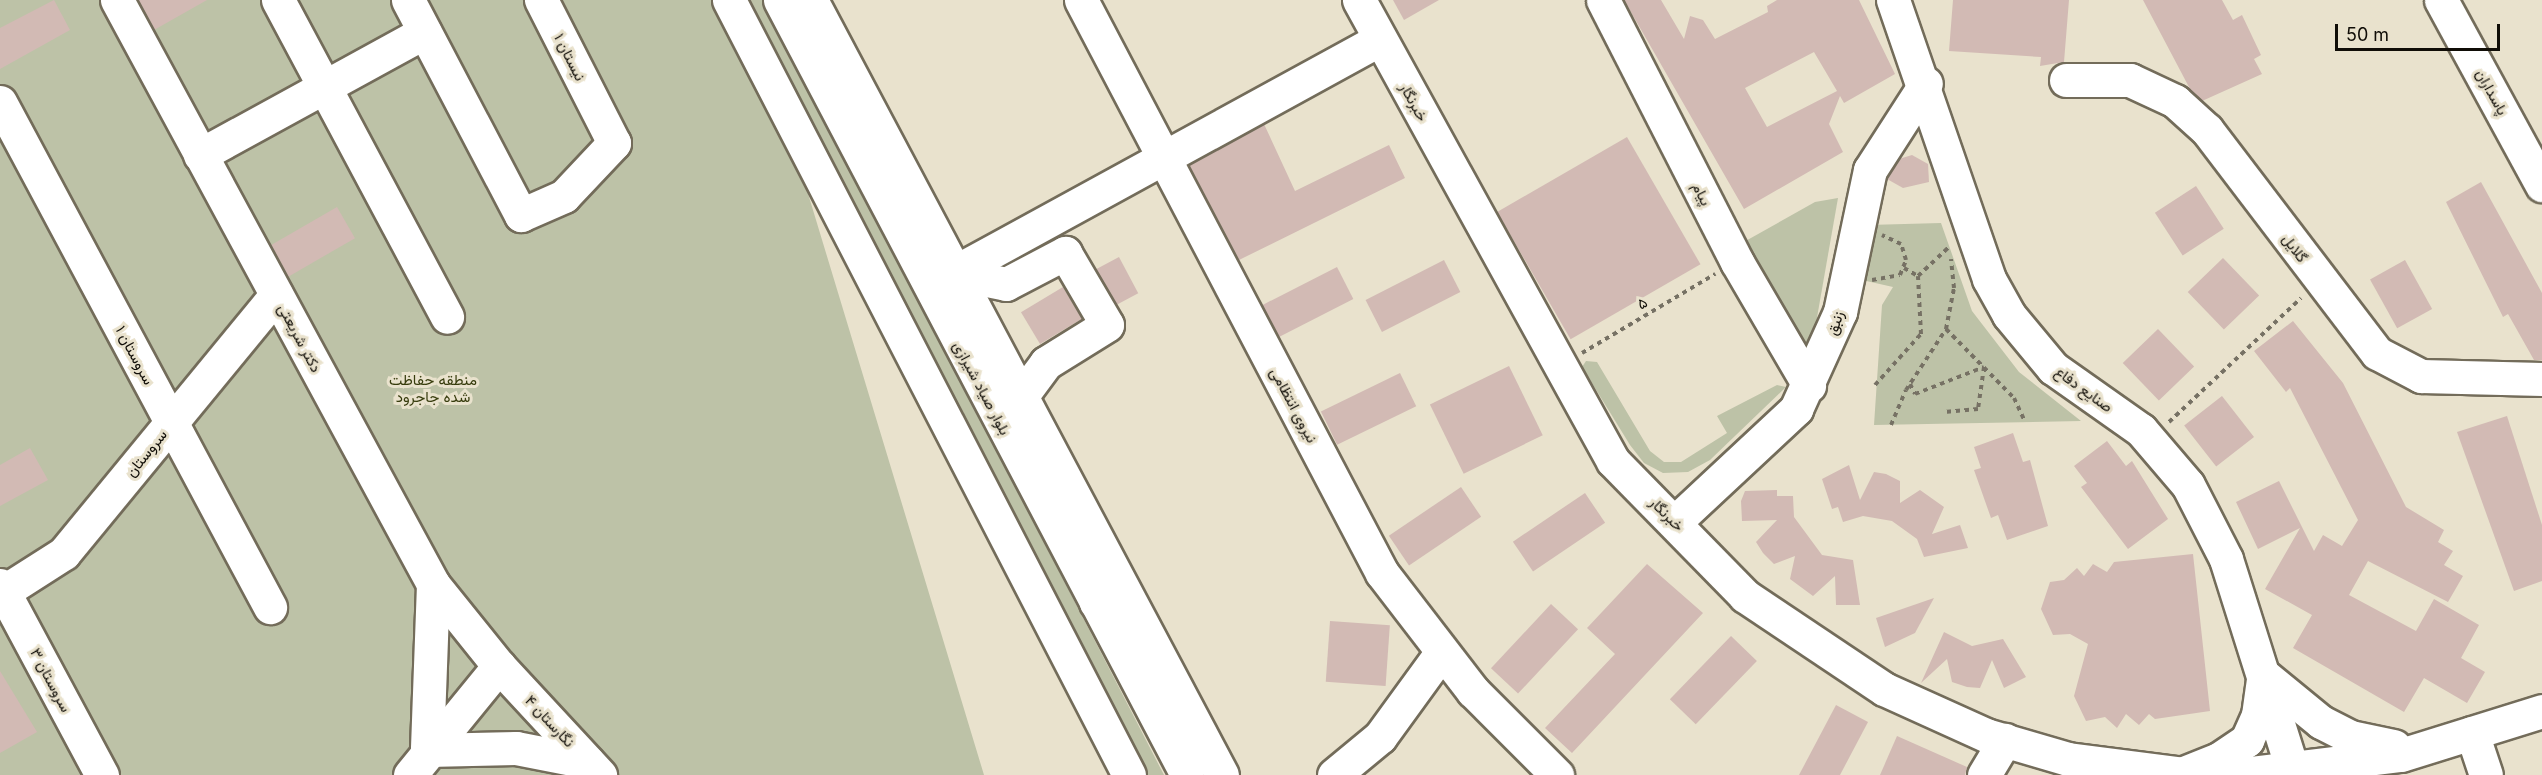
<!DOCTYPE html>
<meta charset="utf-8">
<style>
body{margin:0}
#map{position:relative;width:2542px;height:775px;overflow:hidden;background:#e9e2cd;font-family:Inter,Vazirmatn,sans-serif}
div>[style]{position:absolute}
.green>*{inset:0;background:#bdc2a7}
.building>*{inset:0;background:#d2bab4;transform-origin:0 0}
.path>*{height:4px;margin-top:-2px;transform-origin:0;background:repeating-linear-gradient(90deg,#767164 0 4.5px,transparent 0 9px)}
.roads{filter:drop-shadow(2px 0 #736c5a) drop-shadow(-2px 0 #736c5a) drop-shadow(0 2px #736c5a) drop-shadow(0 -2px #736c5a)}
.minor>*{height:33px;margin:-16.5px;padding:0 16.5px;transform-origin:16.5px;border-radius:16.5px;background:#fff}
.major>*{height:33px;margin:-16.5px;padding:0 16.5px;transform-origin:16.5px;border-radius:16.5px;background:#fff}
.highway>*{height:33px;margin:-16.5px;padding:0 16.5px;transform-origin:16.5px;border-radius:16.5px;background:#fff}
span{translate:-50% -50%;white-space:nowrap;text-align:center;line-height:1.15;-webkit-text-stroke:6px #e9e2cd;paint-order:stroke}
.street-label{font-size:15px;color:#100d07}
.park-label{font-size:15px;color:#373c0d}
.scale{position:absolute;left:2335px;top:24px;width:165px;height:27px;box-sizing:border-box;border:3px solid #100d07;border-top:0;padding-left:8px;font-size:18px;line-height:21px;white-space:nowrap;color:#100d07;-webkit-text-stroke:4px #e9e2cd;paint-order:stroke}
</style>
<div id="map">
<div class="green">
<i style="clip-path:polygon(0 0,765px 0,1164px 775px,1146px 775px,757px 25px,984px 775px,0 775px)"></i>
<i style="clip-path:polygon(1838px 198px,1812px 346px,1803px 345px,1742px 243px,1815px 202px)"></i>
<i style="clip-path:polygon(1941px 223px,1972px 311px,2019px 372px,2081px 421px,1874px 425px,1882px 305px,1893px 287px,1862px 280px,1868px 225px)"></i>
<i style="clip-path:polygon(1586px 361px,1597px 362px,1650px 451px,1664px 462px,1681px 462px,1727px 433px,1717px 416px,1777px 385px,1786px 387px,1710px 460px,1688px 472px,1663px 473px,1644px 463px,1630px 445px,1582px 367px)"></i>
</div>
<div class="building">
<i style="clip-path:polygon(54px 0,70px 30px,0 69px,0 28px)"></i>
<i style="clip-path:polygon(138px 0,207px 0,154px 30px)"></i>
<i style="clip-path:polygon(1393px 0,1439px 0,1404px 20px)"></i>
<i style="clip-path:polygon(evenodd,1624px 0,1661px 0,1684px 39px,1690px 16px,1703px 20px,1715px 39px,1768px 12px,1767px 6px,1777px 0,1859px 0,1895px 74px,1844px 103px,1840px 96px,1829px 124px,1843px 152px,1744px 209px,1624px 0,1814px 52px,1837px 91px,1767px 127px,1745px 88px,1814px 52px)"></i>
<i style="clip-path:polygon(1953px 0,2069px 0,2064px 62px,2040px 66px,2041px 57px,1949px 51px)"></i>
<i style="clip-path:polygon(2143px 0,2222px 0,2233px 20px,2242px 15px,2261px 55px,2254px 59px,2262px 74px,2202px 101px,2190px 89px)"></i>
<i style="clip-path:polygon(1264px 124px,1295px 191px,1389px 145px,1405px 178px,1239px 260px,1189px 165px)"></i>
<i style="left:1627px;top:137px;width:147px;height:150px;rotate:60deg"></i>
<i style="clip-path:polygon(1912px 155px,1928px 164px,1929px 182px,1903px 188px,1887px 179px,1899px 159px)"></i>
<i style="clip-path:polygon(2481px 182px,2542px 293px,2542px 360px,2534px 360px,2508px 314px,2503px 317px,2446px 202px)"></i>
<i style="left:2196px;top:186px;width:51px;height:49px;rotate:57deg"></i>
<i style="left:337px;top:207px;width:36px;height:77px;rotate:60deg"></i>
<i style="left:1119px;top:257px;width:41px;height:26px;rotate:62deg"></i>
<i style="left:2223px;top:258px;width:52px;height:49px;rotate:46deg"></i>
<i style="left:1444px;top:260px;width:36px;height:88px;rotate:63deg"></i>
<i style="left:2405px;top:260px;width:56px;height:40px;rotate:61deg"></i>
<i style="left:1337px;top:267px;width:36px;height:84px;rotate:63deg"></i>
<i style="left:1063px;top:287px;width:37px;height:49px;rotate:59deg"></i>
<i style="clip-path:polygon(2293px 321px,2343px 383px,2406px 507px,2444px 530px,2438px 542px,2453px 551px,2444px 565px,2463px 576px,2448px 602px,2368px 561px,2349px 595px,2416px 631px,2434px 599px,2479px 625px,2461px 658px,2485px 672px,2467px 703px,2424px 678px,2404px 712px,2293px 648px,2312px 615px,2265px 589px,2300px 528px,2258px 549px,2236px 502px,2279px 481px,2314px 551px,2323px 535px,2342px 546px,2358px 520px,2290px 388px,2286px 392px,2254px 351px)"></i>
<i style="left:2158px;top:329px;width:52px;height:49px;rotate:46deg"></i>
<i style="left:1509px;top:366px;width:77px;height:88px;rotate:64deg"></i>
<i style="left:1400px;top:373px;width:37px;height:88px;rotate:64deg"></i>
<i style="left:2222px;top:396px;width:52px;height:48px;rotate:52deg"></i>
<i style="clip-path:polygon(2507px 416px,2542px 525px,2542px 581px,2514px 591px,2457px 432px)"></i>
<i style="clip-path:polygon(2013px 433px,2023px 462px,2030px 460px,2048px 526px,2007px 540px,1998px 515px,1991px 518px,1974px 470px,1981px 468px,1974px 447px)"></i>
<i style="clip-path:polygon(2107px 441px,2126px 466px,2132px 461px,2168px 519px,2128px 549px,2081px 487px,2087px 483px,2074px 466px)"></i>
<i style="clip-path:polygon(30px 448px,48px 480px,0 506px,0 465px)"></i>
<i style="clip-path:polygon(1849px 465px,1860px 500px,1874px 472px,1886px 474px,1900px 481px,1900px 503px,1920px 490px,1944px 507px,1932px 534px,1960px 525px,1968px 548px,1924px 557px,1917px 539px,1892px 521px,1863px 516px,1843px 522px,1838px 507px,1832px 509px,1822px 479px)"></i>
<i style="left:1461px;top:487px;width:36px;height:87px;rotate:56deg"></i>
<i style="clip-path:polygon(1777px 490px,1777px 496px,1793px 496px,1794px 517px,1822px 555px,1853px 560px,1860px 605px,1836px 605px,1835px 576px,1813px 596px,1790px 579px,1795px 556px,1774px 564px,1763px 553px,1756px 542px,1777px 520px,1742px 521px,1741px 501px,1745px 491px)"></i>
<i style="left:1585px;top:493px;width:36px;height:87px;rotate:56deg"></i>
<i style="clip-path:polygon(2193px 554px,2210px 711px,2155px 719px,2149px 714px,2139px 725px,2126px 714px,2117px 728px,2105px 717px,2086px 721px,2074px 696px,2088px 644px,2070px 634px,2053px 635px,2041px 609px,2050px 582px,2064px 580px,2077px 568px,2084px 576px,2093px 564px,2107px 572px,2114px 562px)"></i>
<i style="clip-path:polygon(1647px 564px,1703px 613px,1572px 753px,1545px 728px,1615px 654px,1587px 628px)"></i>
<i style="clip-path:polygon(1934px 598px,1915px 633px,1885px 647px,1876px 618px)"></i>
<i style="left:1551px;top:604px;width:37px;height:88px;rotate:43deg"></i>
<i style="left:1330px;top:621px;width:60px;height:61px;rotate:4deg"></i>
<i style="clip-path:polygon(1944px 632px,1972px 646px,2003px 639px,2026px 677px,2004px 688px,1992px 660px,1980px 688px,1967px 687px,1952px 682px,1947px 659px,1921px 683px)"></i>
<i style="left:1731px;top:636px;width:36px;height:88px;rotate:44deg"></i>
<i style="clip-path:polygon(0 671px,37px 732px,0 753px)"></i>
<i style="clip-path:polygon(1836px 705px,1868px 722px,1840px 775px,1799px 775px)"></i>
<i style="clip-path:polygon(1897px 736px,1967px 767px,1965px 775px,1880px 775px)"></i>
</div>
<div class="path">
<i style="left:1904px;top:268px;width:16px;rotate:30deg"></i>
<i style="left:1872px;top:280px;width:28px;rotate:-10deg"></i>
<i style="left:1900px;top:275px;width:16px;rotate:-68deg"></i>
<i style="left:1906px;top:260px;width:17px;rotate:-107deg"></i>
<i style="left:1901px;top:244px;width:21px;rotate:-155deg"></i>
<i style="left:1946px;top:329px;width:97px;rotate:45.4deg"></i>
<i style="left:2014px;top:398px;width:26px;rotate:65deg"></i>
<i style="left:1582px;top:353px;width:155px;rotate:-30.7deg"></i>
<i style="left:1910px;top:384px;width:11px;rotate:63deg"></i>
<i style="left:1915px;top:394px;width:74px;rotate:-21.4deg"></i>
<i style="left:1984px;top:367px;width:42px;rotate:98.1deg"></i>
<i style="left:1978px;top:409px;width:34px;rotate:175deg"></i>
<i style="left:1875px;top:385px;width:69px;rotate:-48deg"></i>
<i style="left:1921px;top:334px;width:58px;rotate:-93deg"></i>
<i style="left:1918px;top:276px;width:42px;rotate:-43.1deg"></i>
<i style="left:2169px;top:422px;width:181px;rotate:-43.2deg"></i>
<i style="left:1891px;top:425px;width:38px;rotate:-67deg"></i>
<i style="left:1906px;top:390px;width:73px;rotate:-56.7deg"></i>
<i style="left:1946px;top:329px;width:42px;rotate:-79deg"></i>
<i style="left:1954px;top:288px;width:29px;rotate:-96deg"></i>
</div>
<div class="roads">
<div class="minor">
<i style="left:117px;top:0;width:664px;rotate:61.58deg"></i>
<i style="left:433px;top:584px;width:105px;rotate:51.2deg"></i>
<i style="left:499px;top:666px;width:149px;rotate:47.2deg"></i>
<i style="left:278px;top:0;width:359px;rotate:61.9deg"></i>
<i style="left:408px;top:0;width:243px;rotate:62.3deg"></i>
<i style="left:521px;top:215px;width:47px;rotate:-23.8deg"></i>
<i style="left:564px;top:196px;width:73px;rotate:-46.7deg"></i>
<i style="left:614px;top:143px;width:161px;rotate:-117deg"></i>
<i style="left:1081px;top:0;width:647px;rotate:62.29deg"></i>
<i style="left:1382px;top:573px;width:149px;rotate:52.4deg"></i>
<i style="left:1473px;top:691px;width:119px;rotate:45deg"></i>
<i style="left:1359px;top:0;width:526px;rotate:61.15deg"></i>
<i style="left:1613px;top:461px;width:189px;rotate:45.6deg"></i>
<i style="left:1745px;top:596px;width:167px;rotate:33.8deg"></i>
<i style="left:1884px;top:689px;width:112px;rotate:24.3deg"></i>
<i style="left:1986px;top:735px;width:85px;rotate:16.3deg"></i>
<i style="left:2068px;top:759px;width:124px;rotate:7.4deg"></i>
<i style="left:1603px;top:0;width:294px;rotate:62.9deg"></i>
<i style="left:1737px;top:262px;width:143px;rotate:59.7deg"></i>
<i style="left:1893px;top:0;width:295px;rotate:71deg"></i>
<i style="left:1989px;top:279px;width:41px;rotate:60.9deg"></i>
<i style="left:2009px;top:315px;width:69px;rotate:50.3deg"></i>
<i style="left:2053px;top:368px;width:108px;rotate:35.2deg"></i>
<i style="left:2141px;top:430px;width:72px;rotate:49.5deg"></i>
<i style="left:2188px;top:485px;width:83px;rotate:62.8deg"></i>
<i style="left:2226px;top:559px;width:226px;rotate:72.5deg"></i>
<i style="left:2441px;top:0;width:211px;rotate:61.4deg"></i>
<i style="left:2066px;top:80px;width:64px"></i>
<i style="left:2130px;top:80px;width:50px;rotate:25deg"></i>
<i style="left:2175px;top:101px;width:43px;rotate:42.2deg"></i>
<i style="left:2207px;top:130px;width:280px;rotate:52.7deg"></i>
<i style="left:2377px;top:353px;width:50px;rotate:27.6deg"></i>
<i style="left:2421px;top:376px;width:121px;rotate:1.4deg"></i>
<i style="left:0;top:102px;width:573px;rotate:61.87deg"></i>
<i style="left:200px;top:155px;width:256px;rotate:-28.7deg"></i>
<i style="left:953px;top:273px;width:486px;rotate:-28.7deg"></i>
<i style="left:953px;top:273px;width:54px;rotate:11.7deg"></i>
<i style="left:1006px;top:284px;width:67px;rotate:-27.7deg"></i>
<i style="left:1065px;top:253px;width:83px;rotate:59.7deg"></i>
<i style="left:1107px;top:325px;width:72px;rotate:148.1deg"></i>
<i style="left:1046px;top:363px;width:44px;rotate:126.6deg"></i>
<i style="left:1675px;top:522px;width:166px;rotate:-43deg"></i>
<i style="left:1796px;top:409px;width:107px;rotate:-65.6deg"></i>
<i style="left:1840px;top:312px;width:145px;rotate:-78.1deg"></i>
<i style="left:1870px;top:170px;width:103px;rotate:-57.2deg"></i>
<i style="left:433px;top:584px;width:166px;rotate:92.1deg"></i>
<i style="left:427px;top:750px;width:89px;rotate:-1.3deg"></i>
<i style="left:516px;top:748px;width:73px;rotate:11deg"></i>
<i style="left:0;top:585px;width:216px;rotate:61.8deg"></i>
<i style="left:0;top:594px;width:76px;rotate:-32.6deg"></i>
<i style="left:64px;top:553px;width:334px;rotate:-50.6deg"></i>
<i style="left:2266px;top:677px;width:71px;rotate:39.3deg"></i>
<i style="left:2321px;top:722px;width:33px;rotate:27deg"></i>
<i style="left:2350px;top:737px;width:45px;rotate:11.6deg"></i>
<i style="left:2472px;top:733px;width:44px;rotate:71.6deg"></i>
<i style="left:2181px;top:774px;width:41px;rotate:-21.5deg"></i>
<i style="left:2219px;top:759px;width:34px;rotate:-34deg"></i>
<i style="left:2247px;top:740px;width:27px;rotate:-66deg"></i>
<i style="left:2258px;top:715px;width:36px;rotate:-82deg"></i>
<i style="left:410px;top:775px;width:141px;rotate:-50.8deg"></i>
<i style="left:1334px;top:775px;width:60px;rotate:-39.6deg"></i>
<i style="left:1380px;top:737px;width:104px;rotate:-54deg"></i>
<i style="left:1984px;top:775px;width:41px;rotate:-59deg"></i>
<i style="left:2235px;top:775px;width:167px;rotate:-6.9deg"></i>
<i style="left:2401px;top:755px;width:148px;rotate:-17.3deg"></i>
</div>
<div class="major">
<i style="left:729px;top:0;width:872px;rotate:62.7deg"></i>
<i style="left:780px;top:0;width:875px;rotate:62.29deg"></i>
<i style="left:811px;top:0;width:877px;rotate:62.06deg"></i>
</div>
<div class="highway">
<i style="left:1074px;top:500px;width:105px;rotate:77.9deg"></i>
</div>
</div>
<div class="street-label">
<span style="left:570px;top:57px;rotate:63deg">نیستان ۱</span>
<span style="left:2492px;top:92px;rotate:61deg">پاسداران</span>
<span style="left:1414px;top:102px;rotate:61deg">خبرنگار</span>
<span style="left:1702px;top:194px;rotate:63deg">پیام</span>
<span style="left:2295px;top:248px;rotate:53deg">گلایل</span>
<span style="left:1642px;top:303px;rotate:-31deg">۵</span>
<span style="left:1835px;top:323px;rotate:-72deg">زنبق</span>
<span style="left:300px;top:338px;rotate:62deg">دکتر شریعتی</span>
<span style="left:135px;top:355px;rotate:62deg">سروستان ۱</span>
<span style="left:982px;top:388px;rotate:62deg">بلوار صیاد شیرازی</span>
<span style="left:2084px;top:389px;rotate:36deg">صنایع دفاع</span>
<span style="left:1294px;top:405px;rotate:62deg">نیروی انتظامی</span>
<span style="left:146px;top:453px;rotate:-51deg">سروستان</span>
<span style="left:1667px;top:514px;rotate:45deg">خبرنگار</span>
<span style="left:51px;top:680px;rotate:62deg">سروستان ۳</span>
<span style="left:550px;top:721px;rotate:47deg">نگارستان ۴</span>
</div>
<div class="park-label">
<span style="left:433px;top:388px">منطقه حفاظت<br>شده جاجرود</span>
</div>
<div class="scale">50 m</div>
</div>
